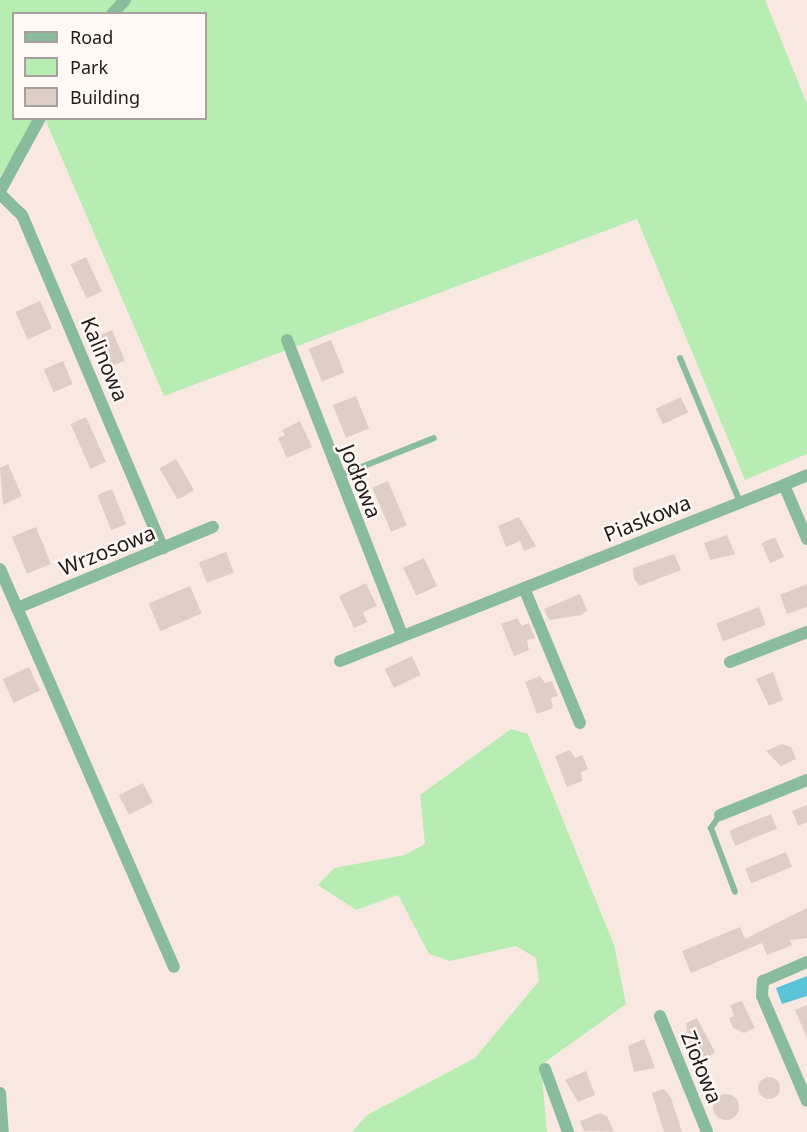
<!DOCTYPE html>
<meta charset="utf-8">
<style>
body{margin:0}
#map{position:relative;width:807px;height:1132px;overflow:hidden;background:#f9e8e1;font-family:"Noto Sans",sans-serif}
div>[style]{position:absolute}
.green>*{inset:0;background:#b7edb2}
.water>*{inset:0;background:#5ac3d8}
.building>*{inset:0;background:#dfcec7;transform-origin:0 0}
.round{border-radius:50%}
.service>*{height:6px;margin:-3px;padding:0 3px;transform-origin:3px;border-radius:3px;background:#88bc9c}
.minor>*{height:12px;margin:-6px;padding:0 6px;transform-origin:6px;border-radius:6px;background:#88bc9c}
span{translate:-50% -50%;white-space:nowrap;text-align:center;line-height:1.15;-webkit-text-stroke:5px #fff8f5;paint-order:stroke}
.street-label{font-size:21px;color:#221c19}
.legend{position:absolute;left:12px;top:12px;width:195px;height:108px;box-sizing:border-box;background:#fff8f5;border:2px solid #a7a09d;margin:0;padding:8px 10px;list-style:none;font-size:18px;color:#221c19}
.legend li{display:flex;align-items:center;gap:12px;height:30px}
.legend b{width:30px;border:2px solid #a7a09d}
</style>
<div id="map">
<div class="green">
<i style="clip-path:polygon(0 0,765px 0,807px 104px,807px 454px,745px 480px,637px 219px,164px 396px,45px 119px,206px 118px,206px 14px,14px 14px,14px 118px,35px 119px,0 177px)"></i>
<i style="clip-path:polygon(511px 729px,528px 734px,614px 945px,626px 1004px,541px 1065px,547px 1132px,352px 1132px,367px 1115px,475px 1058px,539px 981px,536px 958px,516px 946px,450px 961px,429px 954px,398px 895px,356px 910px,318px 885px,334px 868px,405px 855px,425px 844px,420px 795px)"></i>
</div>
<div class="water">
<i style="clip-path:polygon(807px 976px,807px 996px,782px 1004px,776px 988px)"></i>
</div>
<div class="building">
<i style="left:86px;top:257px;width:38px;height:17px;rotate:65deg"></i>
<i style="left:40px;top:301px;width:30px;height:27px;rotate:66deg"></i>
<i style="left:112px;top:330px;width:33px;height:17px;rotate:67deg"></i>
<i style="left:331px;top:340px;width:35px;height:24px;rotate:68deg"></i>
<i style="left:63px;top:361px;width:25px;height:21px;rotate:67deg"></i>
<i style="left:356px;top:396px;width:35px;height:25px;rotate:68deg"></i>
<i style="left:681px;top:397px;width:17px;height:28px;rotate:65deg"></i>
<i style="left:86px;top:417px;width:49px;height:17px;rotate:66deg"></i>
<i style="clip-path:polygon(300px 421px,312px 447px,287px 458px,278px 438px,285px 435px,282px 430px)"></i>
<i style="left:176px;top:459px;width:36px;height:19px;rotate:60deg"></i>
<i style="clip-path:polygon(8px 464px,22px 496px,3px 505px,0 468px)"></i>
<i style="left:388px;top:481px;width:48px;height:17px;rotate:67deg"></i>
<i style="left:112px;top:489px;width:38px;height:16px;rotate:68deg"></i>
<i style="clip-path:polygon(519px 517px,536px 546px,524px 551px,520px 541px,506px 547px,498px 526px)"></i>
<i style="left:36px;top:527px;width:40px;height:26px;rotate:68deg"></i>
<i style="clip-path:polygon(727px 535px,735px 554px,710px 560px,704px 543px)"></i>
<i style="left:775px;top:537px;width:22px;height:15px;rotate:66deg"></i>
<i style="left:226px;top:552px;width:22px;height:29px;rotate:69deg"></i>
<i style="clip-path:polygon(674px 554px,681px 570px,640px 586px,634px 579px,633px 568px)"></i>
<i style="left:424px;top:558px;width:31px;height:23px;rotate:65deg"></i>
<i style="clip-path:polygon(366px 583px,377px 606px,363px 612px,367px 622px,354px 628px,339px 596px)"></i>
<i style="clip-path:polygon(807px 584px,807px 607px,787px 614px,780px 595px)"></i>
<i style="left:190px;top:586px;width:30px;height:45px;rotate:67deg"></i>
<i style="clip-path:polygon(580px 594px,587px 610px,582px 615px,549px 620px,544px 609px)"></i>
<i style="left:759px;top:607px;width:19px;height:46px;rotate:69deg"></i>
<i style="clip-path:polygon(517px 618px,522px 626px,529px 623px,535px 638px,527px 640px,529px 650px,514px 656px,501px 624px)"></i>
<i style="left:412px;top:656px;width:21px;height:30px;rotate:65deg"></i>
<i style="left:29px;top:667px;width:26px;height:29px;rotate:65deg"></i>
<i style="clip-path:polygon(773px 672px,783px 700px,769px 706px,756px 679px)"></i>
<i style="clip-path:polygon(540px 676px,545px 683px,552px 681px,558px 696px,551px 698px,553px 708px,537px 714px,525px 682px)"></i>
<i style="clip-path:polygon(782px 744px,791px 747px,796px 759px,781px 766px,766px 751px)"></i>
<i style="clip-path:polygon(570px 750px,575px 758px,582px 755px,588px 769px,581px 772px,582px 781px,567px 787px,555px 756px)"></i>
<i style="left:143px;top:783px;width:22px;height:27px;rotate:63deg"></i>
<i style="clip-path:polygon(807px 805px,807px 822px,798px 826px,792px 811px)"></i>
<i style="left:771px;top:814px;width:16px;height:45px;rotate:68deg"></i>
<i style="left:786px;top:852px;width:16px;height:44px;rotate:68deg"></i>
<i style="clip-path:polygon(807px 908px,807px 938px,790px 940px,792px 945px,767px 955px,762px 943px,691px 973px,682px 951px,740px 927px,745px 939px)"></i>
<i style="clip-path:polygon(742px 1001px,755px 1028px,744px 1033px,733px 1028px,729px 1018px,734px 1016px,730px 1005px)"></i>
<i style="clip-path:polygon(807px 1005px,807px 1038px,795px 1010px)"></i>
<i style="clip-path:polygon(697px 1018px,715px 1052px,707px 1058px,696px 1059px,687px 1035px,686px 1023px)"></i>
<i style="clip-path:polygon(644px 1039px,655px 1068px,634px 1072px,628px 1046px)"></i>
<i style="clip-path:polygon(586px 1071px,595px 1095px,578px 1102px,565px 1080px)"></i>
<i class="round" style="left:758px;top:1077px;width:22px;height:22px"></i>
<i style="clip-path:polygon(664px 1089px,671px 1098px,682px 1132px,664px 1132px,652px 1093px)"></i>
<i class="round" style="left:713px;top:1094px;width:26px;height:26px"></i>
<i style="clip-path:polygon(600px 1113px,607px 1116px,614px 1132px,584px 1131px,580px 1121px)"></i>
</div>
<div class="service">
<i style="left:680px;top:358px;width:156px;rotate:67.4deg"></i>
<i style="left:339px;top:476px;width:102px;rotate:-21.8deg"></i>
<i style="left:720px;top:815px;width:16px;rotate:125deg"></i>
<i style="left:711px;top:828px;width:68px;rotate:69.4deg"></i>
</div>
<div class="minor">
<i style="left:112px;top:14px;width:19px;rotate:-47deg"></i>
<i style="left:0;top:191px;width:83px;rotate:-61.3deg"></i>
<i style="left:0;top:194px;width:30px;rotate:44deg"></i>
<i style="left:22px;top:215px;width:362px;rotate:67.1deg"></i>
<i style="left:287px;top:340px;width:317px;rotate:68.7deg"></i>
<i style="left:784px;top:485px;width:25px;rotate:-23deg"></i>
<i style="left:0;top:569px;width:434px;rotate:66.4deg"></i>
<i style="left:524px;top:588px;width:146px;rotate:67.5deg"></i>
<i style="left:17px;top:608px;width:212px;rotate:-22.5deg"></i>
<i style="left:340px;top:661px;width:478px;rotate:-21.6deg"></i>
<i style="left:784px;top:485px;width:59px;rotate:66.9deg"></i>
<i style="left:730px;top:662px;width:83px;rotate:-21.3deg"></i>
<i style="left:720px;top:815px;width:94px;rotate:-21.9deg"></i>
<i style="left:807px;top:962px;width:48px;rotate:156.6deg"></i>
<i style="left:763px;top:981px;width:15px;rotate:94deg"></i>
<i style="left:762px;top:996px;width:114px;rotate:66.8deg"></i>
<i style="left:660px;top:1016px;width:125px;rotate:67.9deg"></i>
<i style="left:545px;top:1069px;width:67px;rotate:69.9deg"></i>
<i style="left:0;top:1093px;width:39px;rotate:86deg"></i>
</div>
<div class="street-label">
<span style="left:105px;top:359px;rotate:67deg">Kalinowa</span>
<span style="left:361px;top:481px;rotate:68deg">Jodłowa</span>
<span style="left:647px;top:518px;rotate:-22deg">Piaskowa</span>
<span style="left:107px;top:550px;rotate:-22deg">Wrzosowa</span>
<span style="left:702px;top:1067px;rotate:68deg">Ziołowa</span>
</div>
<ul class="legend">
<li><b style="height:8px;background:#88bc9c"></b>Road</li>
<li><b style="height:16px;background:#b7edb2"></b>Park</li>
<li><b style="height:16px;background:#dfcec7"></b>Building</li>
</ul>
</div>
